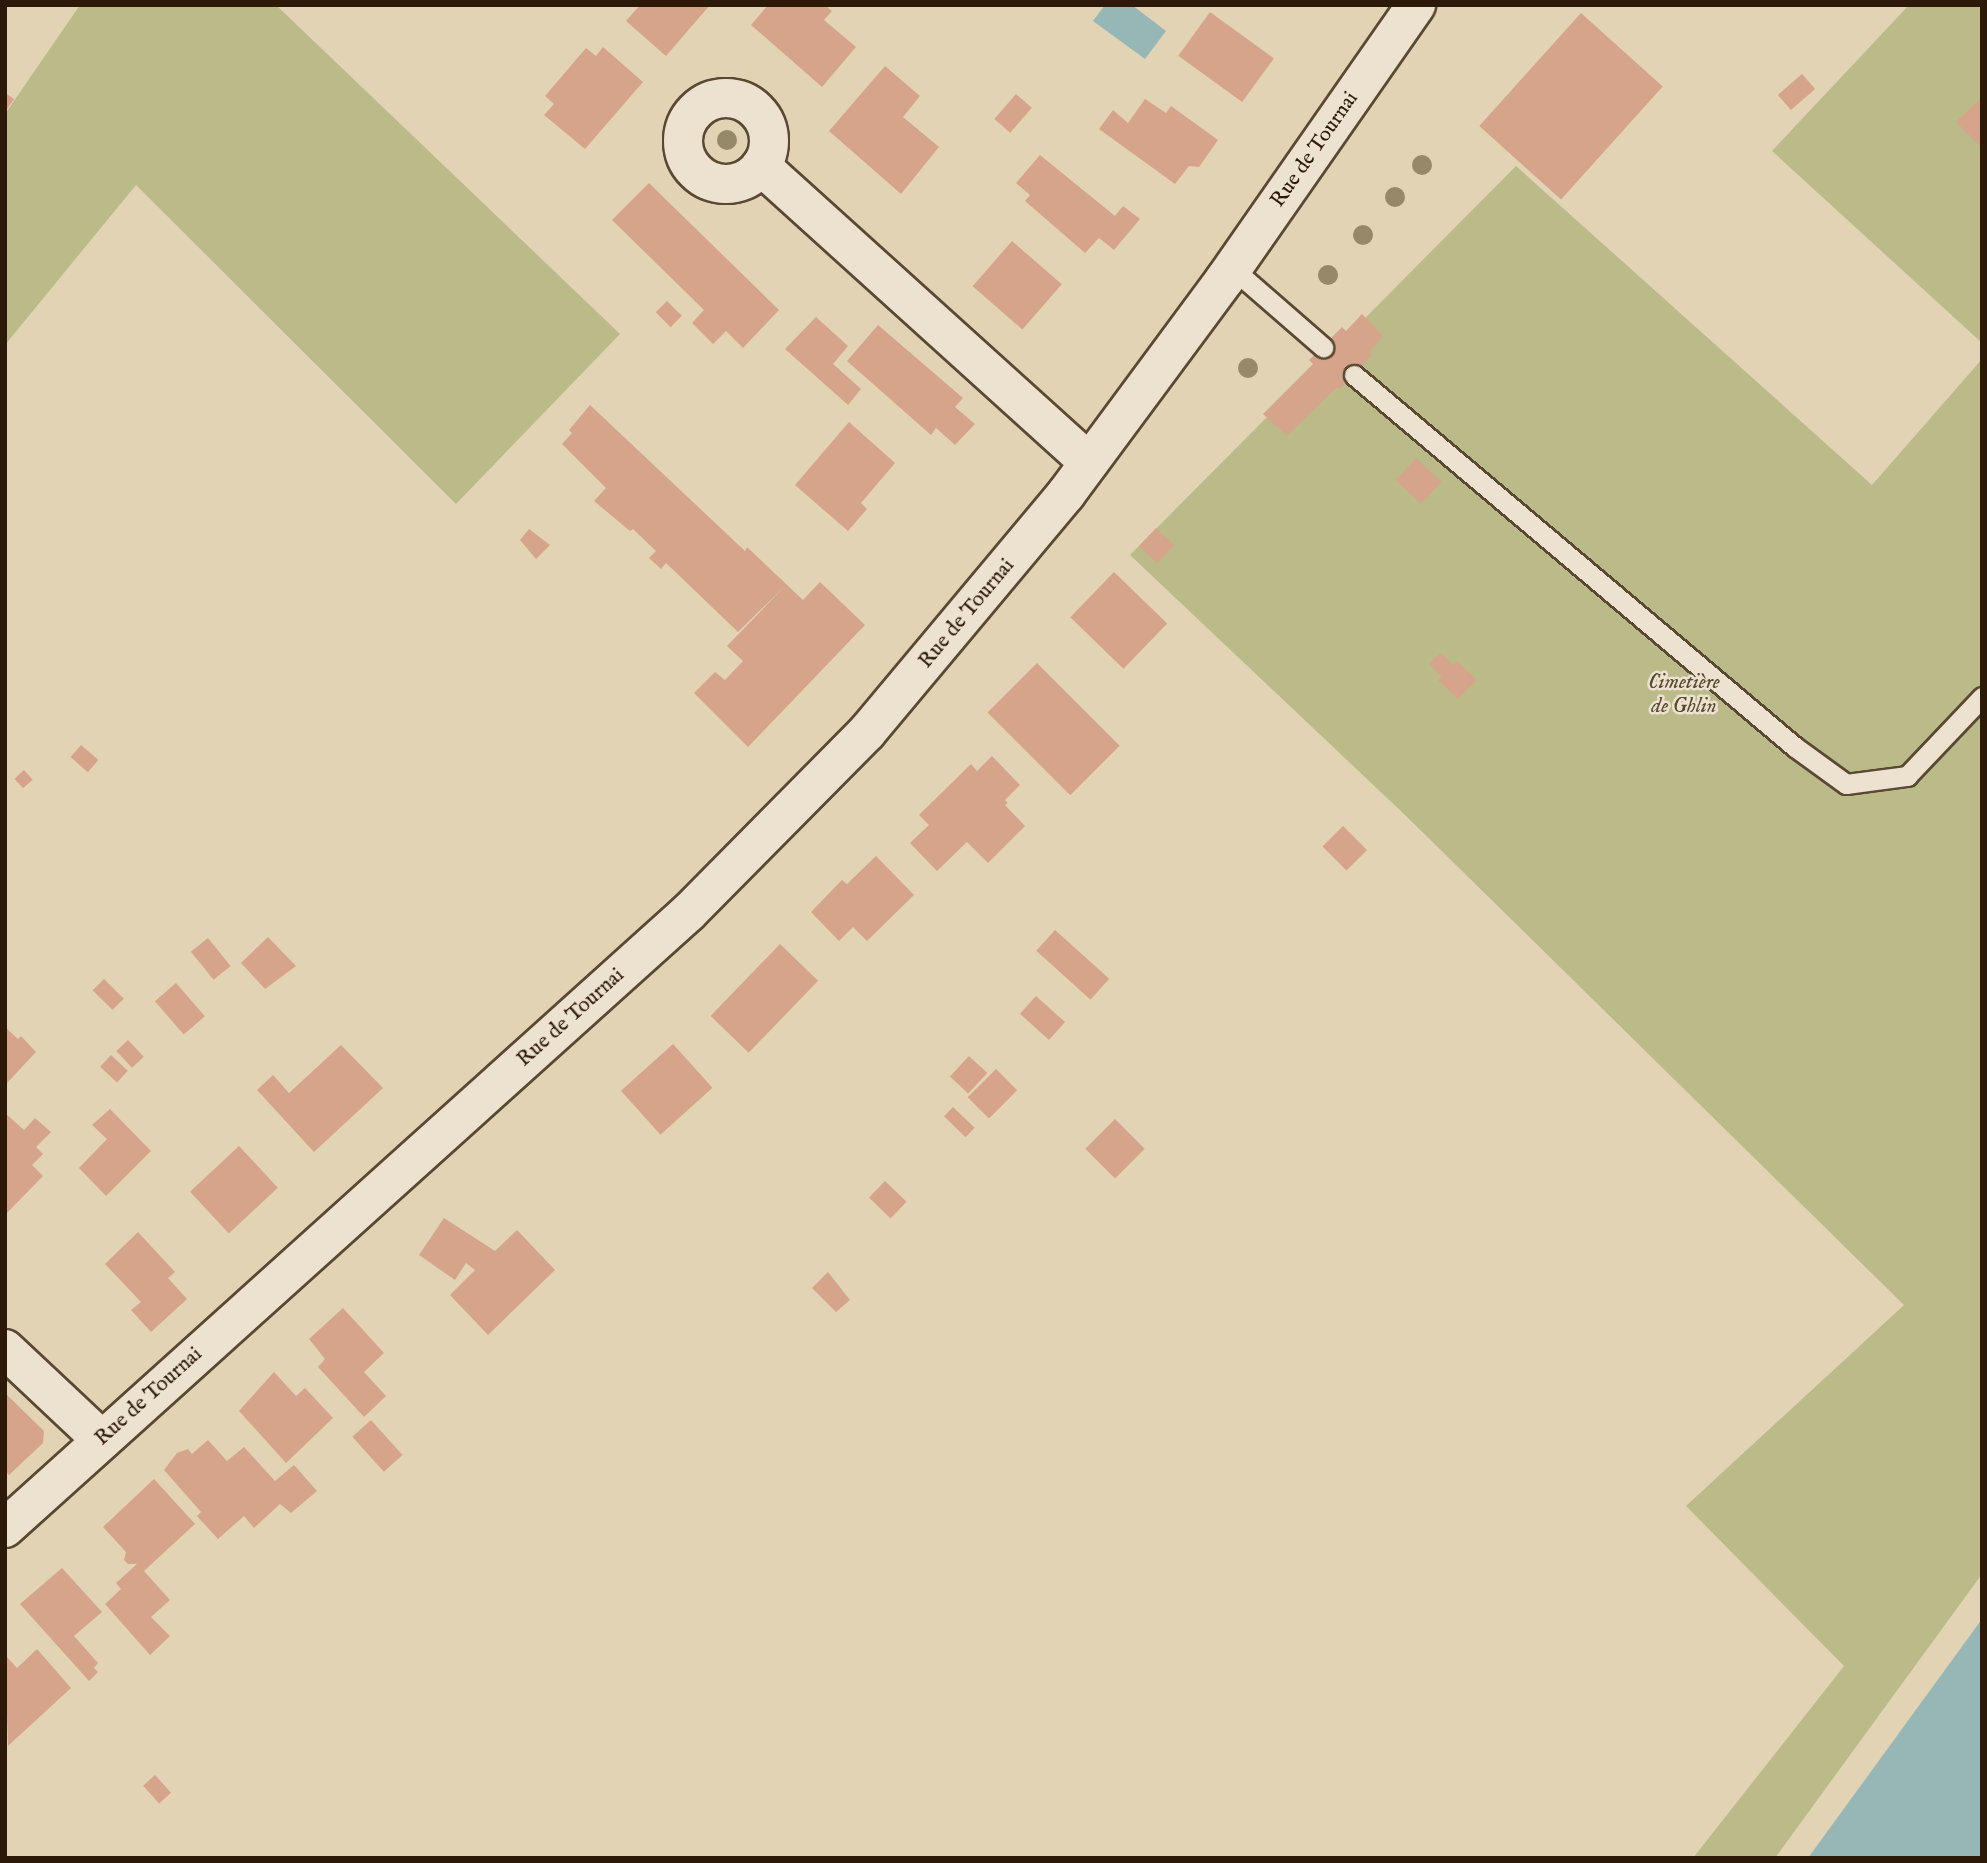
<!DOCTYPE html>
<meta charset="utf-8">
<style>
body{margin:0}
#map{position:relative;width:1987px;height:1863px;overflow:hidden;background:#e3d3b5;font-family:"IM FELL English",serif}
div>[style]{position:absolute}
.green>*{inset:0;background:#babb89}
.water>*{inset:0;background:#97b6b6}
.building>*{inset:0;background:#d6a48b;transform-origin:0 0}
.roads{filter:drop-shadow(2px 0 #5a4833) drop-shadow(-2px 0 #5a4833) drop-shadow(0 2px #5a4833) drop-shadow(0 -2px #5a4833)}
.service>*{height:19px;margin:-9.5px;padding:0 9.5px;transform-origin:9.5px;border-radius:9.5px;background:#ede2cf}
.minor>*{height:38px;margin:-19px;padding:0 19px;transform-origin:19px;border-radius:19px;background:#ede2cf}
.minor>.ring{margin:-19px;padding:0;box-sizing:content-box;background:none;border:38px solid #ede2cf;border-radius:50%}
.trees>*{width:20px;height:20px;margin:-10px;border-radius:50%;background:#96886b}
span{translate:-50% -50%;white-space:nowrap;text-align:center;line-height:1.15;-webkit-text-stroke:5px #ede2cf;paint-order:stroke}
.street-label{font-size:21px;color:#2c1908}
.park-label{font-size:21px;color:#574a2f;font-style:italic}
.frame{position:absolute;inset:0;border:7px solid #2c1908;pointer-events:none}
</style>
<div id="map">
<div class="green">
<i style="clip-path:polygon(80px 5px,276px 5px,620px 334px,456px 504px,136px 185px,5px 345px,5px 114px)"></i>
<i style="clip-path:polygon(1909px 5px,1982px 5px,1982px 343px,1772px 151px)"></i>
<i style="clip-path:polygon(1516px 166px,1872px 485px,1982px 359px,1982px 1574px,1775px 1858px,1693px 1858px,1844px 1666px,1686px 1506px,1904px 1305px,1404px 814px,1130px 555px)"></i>
</div>
<div class="water">
<i style="clip-path:polygon(1105px 5px,1132px 5px,1166px 31px,1145px 59px,1093px 21px)"></i>
<i style="clip-path:polygon(1982px 1619px,1982px 1858px,1808px 1858px)"></i>
</div>
<div class="building">
<i style="clip-path:polygon(640px 5px,710px 5px,666px 56px,626px 21px)"></i>
<i style="clip-path:polygon(768px 5px,825px 5px,832px 11px,824px 20px,856px 47px,822px 87px,751px 25px)"></i>
<i style="left:1210px;top:12px;width:79px;height:54px;rotate:36deg"></i>
<i style="left:1581px;top:13px;width:110px;height:152px;rotate:42deg"></i>
<i style="clip-path:polygon(603px 47px,643px 82px,585px 149px,544px 115px,554px 104px,545px 96px,586px 48px,596px 56px)"></i>
<i style="clip-path:polygon(885px 66px,920px 96px,903px 117px,939px 147px,901px 194px,829px 131px)"></i>
<i style="left:1802px;top:74px;width:20px;height:32px;rotate:49deg"></i>
<i style="clip-path:polygon(7px 94px,14px 99px,5px 112px,5px 96px)"></i>
<i style="left:1016px;top:94px;width:21px;height:33px;rotate:41deg"></i>
<i style="clip-path:polygon(1982px 97px,1982px 148px,1956px 122px)"></i>
<i style="clip-path:polygon(1145px 99px,1166px 113px,1171px 106px,1218px 140px,1199px 167px,1189px 166px,1175px 184px,1099px 129px,1113px 110px,1128px 123px)"></i>
<i style="clip-path:polygon(1040px 155px,1115px 216px,1123px 206px,1140px 219px,1114px 250px,1099px 238px,1085px 253px,1025px 201px,1030px 195px,1016px 183px)"></i>
<i style="clip-path:polygon(649px 183px,779px 310px,743px 348px,726px 331px,713px 344px,692px 323px,704px 310px,612px 220px)"></i>
<i style="left:1012px;top:241px;width:66px;height:60px;rotate:41deg"></i>
<i style="left:667px;top:301px;width:21px;height:16px;rotate:45deg"></i>
<i style="clip-path:polygon(1362px 314px,1383px 336px,1369px 352px,1372px 355px,1340px 389px,1337px 387px,1287px 436px,1263px 414px,1313px 364px,1309px 360px,1342px 327px,1346px 331px)"></i>
<i style="clip-path:polygon(816px 317px,848px 346px,833px 364px,861px 389px,848px 405px,785px 349px)"></i>
<i style="clip-path:polygon(878px 325px,963px 398px,955px 407px,975px 424px,955px 445px,936px 428px,931px 435px,847px 361px)"></i>
<i style="clip-path:polygon(590px 405px,745px 551px,747px 547px,803px 600px,820px 582px,865px 625px,748px 747px,694px 693px,715px 672px,725px 680px,743px 661px,727px 646px,784px 587px,738px 632px,666px 563px,661px 569px,649px 558px,656px 551px,633px 529px,630px 531px,594px 501px,606px 488px,562px 444px,572px 433px,569px 430px)"></i>
<i style="clip-path:polygon(849px 422px,895px 463px,861px 503px,867px 509px,848px 531px,795px 485px)"></i>
<i style="left:1416px;top:458px;width:35px;height:30px;rotate:43deg"></i>
<i style="left:1156px;top:528px;width:25px;height:25px;rotate:43deg"></i>
<i style="clip-path:polygon(529px 529px,550px 545px,536px 559px,520px 540px)"></i>
<i style="left:1114px;top:572px;width:74px;height:63px;rotate:44deg"></i>
<i style="clip-path:polygon(1441px 653px,1454px 665px,1457px 661px,1477px 680px,1458px 699px,1438px 680px,1442px 677px,1429px 664px)"></i>
<i style="left:1037px;top:663px;width:117px;height:70px;rotate:45deg"></i>
<i style="left:81px;top:745px;width:23px;height:16px;rotate:41deg"></i>
<i style="clip-path:polygon(992px 756px,1020px 785px,1005px 800px,1008px 803px,1005px 805px,1025px 826px,988px 863px,967px 842px,937px 871px,910px 843px,929px 825px,919px 815px,971px 764px,977px 771px)"></i>
<i style="left:24px;top:770px;width:13px;height:13px;rotate:48deg"></i>
<i style="left:1343px;top:826px;width:34px;height:29px;rotate:45deg"></i>
<i style="clip-path:polygon(876px 856px,914px 895px,867px 941px,853px 927px,839px 941px,811px 912px,842px 880px,847px 884px)"></i>
<i style="left:1055px;top:930px;width:73px;height:28px;rotate:42deg"></i>
<i style="clip-path:polygon(268px 937px,296px 966px,265px 989px,241px 963px)"></i>
<i style="left:208px;top:938px;width:36px;height:22px;rotate:51deg"></i>
<i style="left:780px;top:944px;width:53px;height:100px;rotate:44deg"></i>
<i style="left:104px;top:979px;width:28px;height:16px;rotate:45deg"></i>
<i style="left:176px;top:983px;width:44px;height:28px;rotate:49deg"></i>
<i style="left:1036px;top:996px;width:39px;height:24px;rotate:42deg"></i>
<i style="clip-path:polygon(5px 1027px,18px 1039px,21px 1036px,36px 1052px,7px 1083px)"></i>
<i style="left:128px;top:1040px;width:23px;height:16px;rotate:47deg"></i>
<i style="left:673px;top:1044px;width:59px;height:70px;rotate:48deg"></i>
<i style="clip-path:polygon(341px 1045px,383px 1088px,314px 1152px,257px 1090px,273px 1075px,289px 1093px)"></i>
<i style="left:111px;top:1055px;width:23px;height:16px;rotate:43deg"></i>
<i style="left:969px;top:1056px;width:25px;height:28px;rotate:43deg"></i>
<i style="left:996px;top:1069px;width:30px;height:40px;rotate:45deg"></i>
<i style="left:953px;top:1107px;width:30px;height:13px;rotate:44deg"></i>
<i style="clip-path:polygon(110px 1109px,151px 1151px,106px 1196px,79px 1168px,107px 1139px,92px 1125px)"></i>
<i style="clip-path:polygon(5px 1113px,24px 1130px,35px 1118px,51px 1132px,36px 1147px,43px 1154px,32px 1165px,43px 1176px,5px 1215px)"></i>
<i style="left:1115px;top:1119px;width:42px;height:42px;rotate:45deg"></i>
<i style="left:239px;top:1146px;width:57px;height:67px;rotate:47deg"></i>
<i style="left:885px;top:1181px;width:30px;height:23px;rotate:44deg"></i>
<i style="clip-path:polygon(444px 1218px,495px 1251px,517px 1230px,555px 1270px,488px 1335px,450px 1295px,475px 1270px,466px 1263px,455px 1280px,419px 1255px)"></i>
<i style="clip-path:polygon(138px 1232px,175px 1272px,168px 1278px,187px 1299px,151px 1332px,131px 1310px,141px 1302px,105px 1264px)"></i>
<i style="clip-path:polygon(828px 1272px,850px 1300px,836px 1312px,812px 1288px)"></i>
<i style="clip-path:polygon(343px 1308px,384px 1353px,364px 1372px,386px 1396px,364px 1417px,318px 1367px,325px 1359px,309px 1339px)"></i>
<i style="clip-path:polygon(274px 1372px,296px 1396px,305px 1388px,333px 1418px,286px 1463px,239px 1411px)"></i>
<i style="clip-path:polygon(5px 1393px,44px 1431px,43px 1443px,9px 1475px,5px 1471px)"></i>
<i style="left:371px;top:1420px;width:47px;height:25px;rotate:48deg"></i>
<i style="clip-path:polygon(208px 1440px,227px 1461px,244px 1447px,275px 1481px,294px 1465px,317px 1491px,291px 1513px,280px 1504px,254px 1528px,244px 1516px,218px 1539px,197px 1516px,201px 1512px,164px 1470px,177px 1453px,188px 1449px,192px 1454px)"></i>
<i style="clip-path:polygon(154px 1479px,195px 1524px,144px 1571px,170px 1600px,151px 1617px,170px 1636px,150px 1655px,105px 1604px,121px 1589px,116px 1583px,137px 1564px,128px 1564px,124px 1560px,126px 1552px,103px 1527px)"></i>
<i style="clip-path:polygon(62px 1568px,102px 1612px,74px 1636px,98px 1663px,94px 1668px,98px 1672px,89px 1681px,20px 1604px)"></i>
<i style="clip-path:polygon(37px 1649px,71px 1688px,8px 1746px,5px 1655px,17px 1668px)"></i>
<i style="left:155px;top:1775px;width:24px;height:16px;rotate:48deg"></i>
</div>
<div class="roads">
<div class="service">
<i style="left:1232px;top:268px;width:121px;rotate:41deg"></i>
<i style="left:1354px;top:375px;width:577px;rotate:40.15deg"></i>
<i style="left:1795px;top:747px;width:63px;rotate:36deg"></i>
<i style="left:1846px;top:784px;width:62px;rotate:-7.5deg"></i>
<i style="left:1907px;top:776px;width:109px;rotate:-46.5deg"></i>
</div>
<div class="minor">
<i class="ring" style="left:683px;top:98px;width:48px;height:48px"></i>
<i style="left:761px;top:166px;width:442px;rotate:42.1deg"></i>
<i style="left:5px;top:1349px;width:133px;rotate:43.2deg"></i>
<i style="left:5px;top:1528px;width:920px;rotate:-42.01deg"></i>
<i style="left:689px;top:912px;width:253px;rotate:-45.3deg"></i>
<i style="left:867px;top:732px;width:310px;rotate:-50.1deg"></i>
<i style="left:1066px;top:494px;width:267px;rotate:-53.5deg"></i>
<i style="left:1225px;top:279px;width:334px;rotate:-55.1deg"></i>
</div>
</div>
<div class="trees">
<i style="left:727px;top:140px"></i>
<i style="left:1422px;top:165px"></i>
<i style="left:1395px;top:197px"></i>
<i style="left:1363px;top:235px"></i>
<i style="left:1328px;top:275px"></i>
<i style="left:1248px;top:368px"></i>
</div>
<div class="street-label">
<span style="left:1315px;top:150px;rotate:-55deg">Rue de Tournai</span>
<span style="left:967px;top:614px;rotate:-50deg">Rue de Tournai</span>
<span style="left:571px;top:1018px;rotate:-42deg">Rue de Tournai</span>
<span style="left:149px;top:1397px;rotate:-42deg">Rue de Tournai</span>
</div>
<div class="park-label">
<span style="left:1684px;top:695px">Cimetière<br>de Ghlin</span>
</div>
<div class="frame"></div>
</div>
